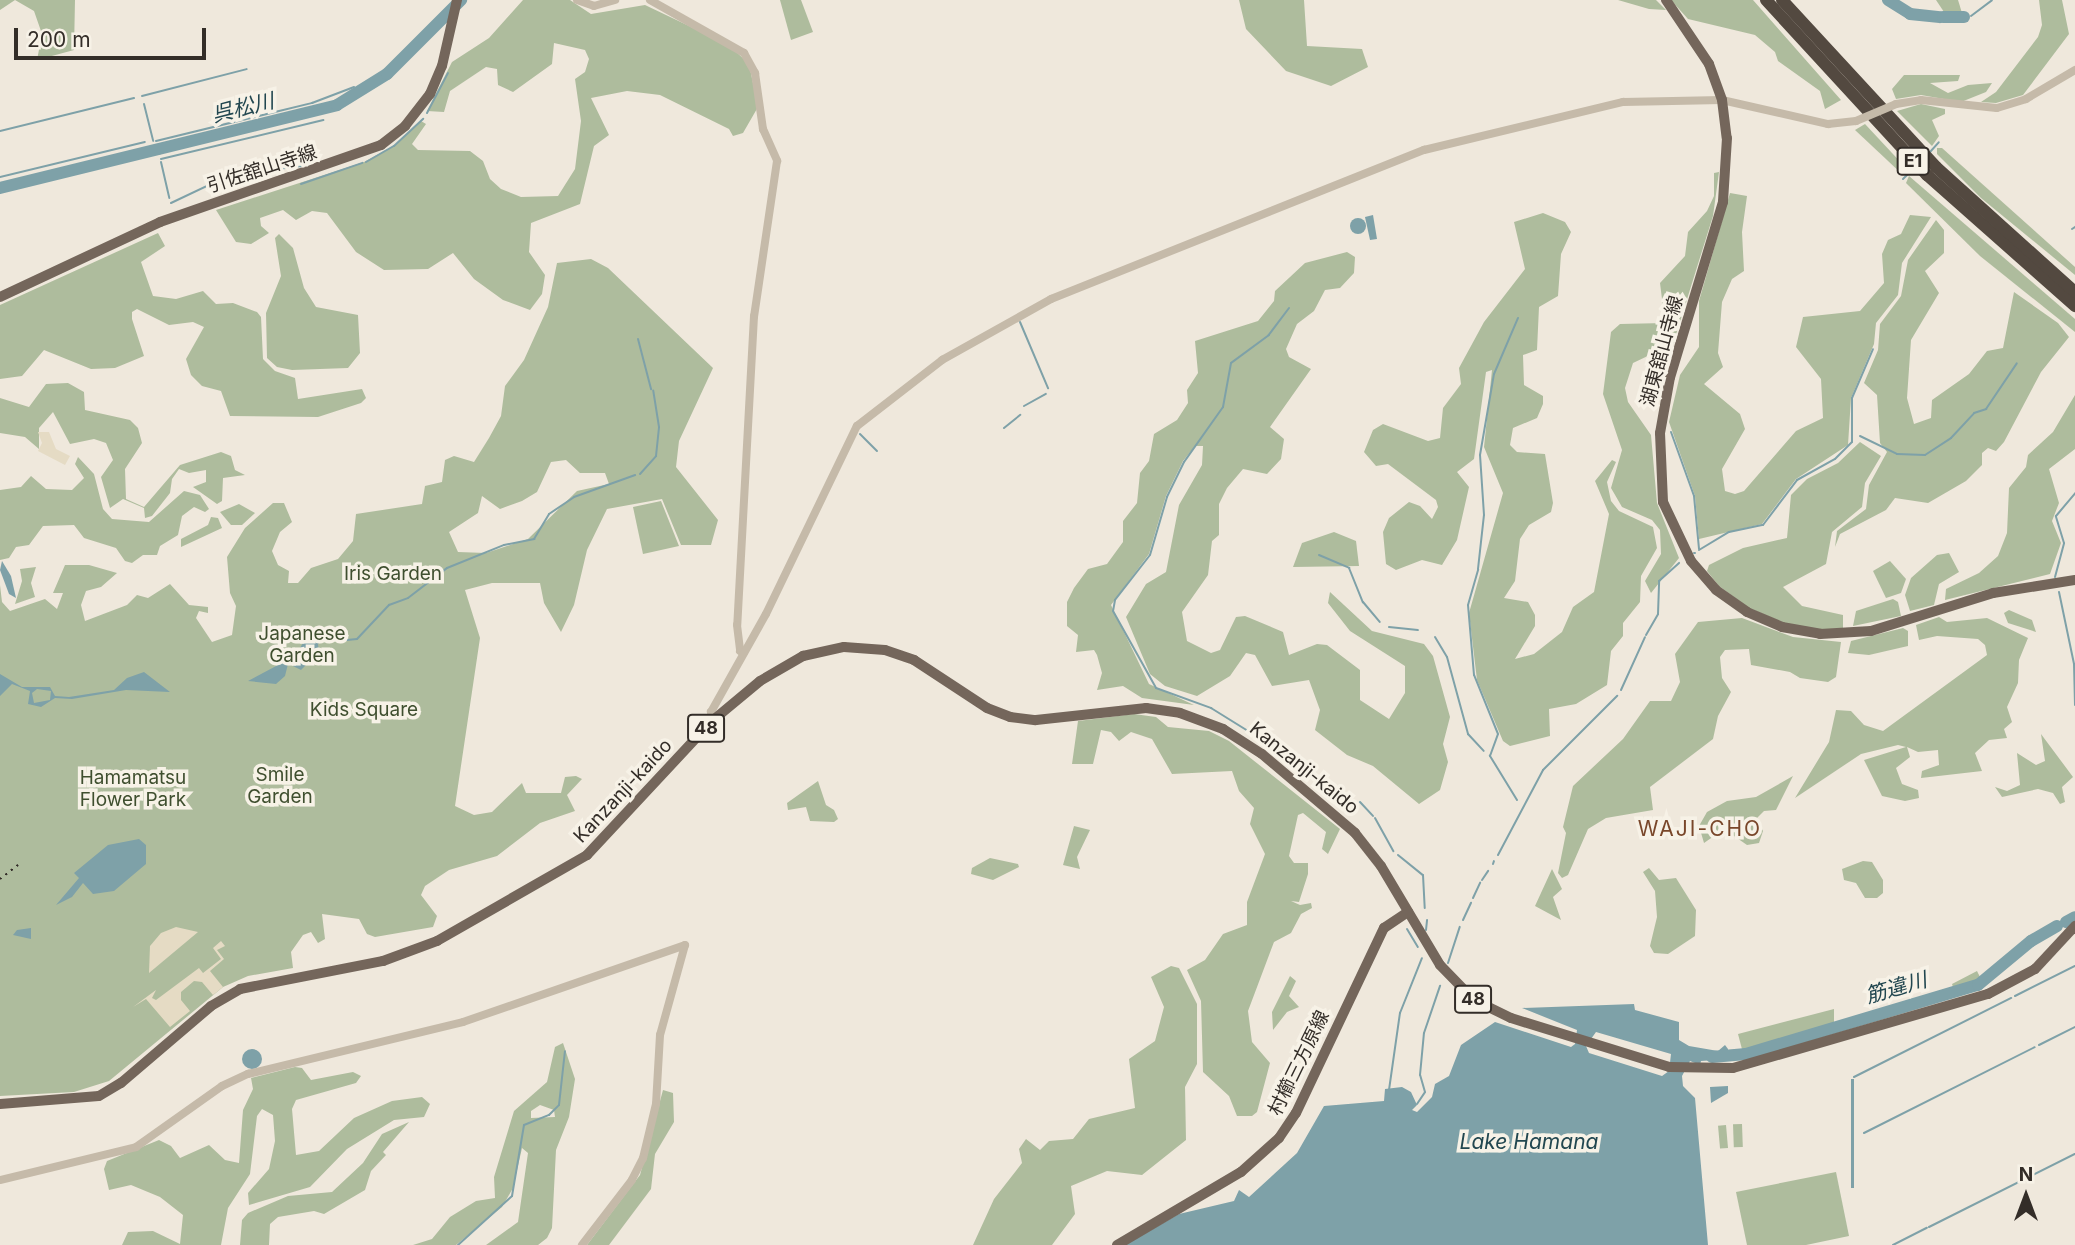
<!DOCTYPE html>
<meta charset="utf-8">
<style>
body{margin:0}
#map{position:relative;width:2075px;height:1245px;overflow:hidden;background:#efe8dc;font-family:Inter,"Noto Sans JP",sans-serif}
div>[style]{position:absolute}
.green>*{inset:0;background:#aebc9d;transform-origin:0 0}
.plaza>*{inset:0;background:#e5dbc4}
.water>*{inset:0;background:#7ea1a8;transform-origin:0 0}
.round{border-radius:50%}
.stream>*{height:2px;margin:-1px;padding:0 1px;transform-origin:1px;border-radius:1px;background:#7ea1a8}
.river>*{height:12px;margin:-6px;padding:0 6px;transform-origin:6px;border-radius:6px;background:#7ea1a8}
.minor>*{height:8px;margin:-4px;padding:0 4px;transform-origin:4px;border-radius:4px;background:#c5baa9}
.major>*{height:10px;margin:-5px;padding:0 5px;transform-origin:5px;border-radius:5px;background:#74665b}
.highway>*{height:12px;margin:-6px;padding:0 6px;transform-origin:6px;border-radius:6px;background:#534940}
.rail>*{height:2px;margin-top:-1px;transform-origin:0;background:repeating-linear-gradient(90deg,#332d28 0 2px,transparent 0 7px)}
.minor-bridge>*{height:8px;margin:-4px;padding:0 4px;transform-origin:4px;border-radius:4px;background:#c5baa9}
span{translate:-50% -50%;white-space:nowrap;text-align:center;line-height:1.15;-webkit-text-stroke:7px #f7f2e7;paint-order:stroke}
.shield-label span{padding:2px 5px;background:#f7f2e7;border:2px solid;border-radius:5px;-webkit-text-stroke-width:0}
.shield-label{font-size:18px;color:#332d28;font-weight:700}
.street-label{font-size:19px;color:#332d28}
.park-label{font-size:19px;color:#3f4f2f}
.water-label{font-size:21px;color:#224750;font-style:italic}
.neighbourhood-label{font-size:21px;color:#79472a;letter-spacing:2px}
.north{position:absolute;left:1991px;top:1161px;width:70px;height:70px;-webkit-text-stroke:5px #f7f2e7;paint-order:stroke;rotate:0deg;font-size:19px;font-weight:700;line-height:28px;text-align:center;color:#332d28}
.north::after{content:'';display:block;margin:auto;width:24px;height:32px;background:#332d28;clip-path:polygon(50% 0,100% 100%,50% 72%,0 100%)}
.scale{position:absolute;left:14px;top:28px;width:192px;height:32px;box-sizing:border-box;border:4px solid #332d28;border-top:0;padding-left:9px;font-size:21px;line-height:24px;white-space:nowrap;color:#332d28;-webkit-text-stroke:5px #f7f2e7;paint-order:stroke}
</style>
<div id="map">
<div class="green">
<i style="clip-path:polygon(0 0,75px 0,74px 50px,37px 60px,42px 34px,34px 11px,15px 0,0 10px)"></i>
<i style="clip-path:polygon(523px 0,570px 0,591px 14px,645px 5px,729px 45px,749px 64px,758px 107px,743px 133px,733px 136px,729px 129px,660px 95px,627px 91px,591px 98px,609px 135px,594px 146px,580px 204px,531px 223px,529px 252px,545px 275px,542px 294px,530px 310px,503px 300px,474px 279px,453px 253px,428px 269px,384px 270px,356px 252px,327px 213px,312px 211px,296px 220px,283px 210px,260px 218px,261px 226px,269px 233px,251px 244px,236px 242px,216px 210px,364px 162px,395px 145px,421px 121px,426px 124px,412px 144px,418px 150px,470px 151px,483px 161px,490px 179px,501px 189px,521px 197px,558px 196px,575px 169px,581px 121px,575px 79px,585px 72px,589px 59px,585px 50px,554px 43px,552px 64px,513px 92px,498px 85px,497px 69px,486px 67px,450px 91px,444px 112px,427px 111px,452px 62px,489px 38px)"></i>
<i style="clip-path:polygon(780px 0,801px 0,813px 32px,791px 40px)"></i>
<i style="clip-path:polygon(1239px 0,1304px 0,1307px 46px,1362px 49px,1368px 67px,1331px 86px,1286px 71px,1246px 29px)"></i>
<i style="clip-path:polygon(1618px 0,1656px 0,1666px 10px,1649px 9px)"></i>
<i style="clip-path:polygon(1671px 0,1753px 0,1841px 100px,1825px 109px,1820px 91px,1778px 61px,1775px 52px,1755px 35px,1688px 19px)"></i>
<i style="clip-path:polygon(1936px 0,1958px 0,1962px 13px,1946px 15px)"></i>
<i style="clip-path:polygon(2039px 0,2062px 0,2069px 34px,2023px 95px,1996px 103px,1981px 102px,1996px 92px,2038px 37px,2042px 25px)"></i>
<i style="clip-path:polygon(1904px 75px,1960px 75px,1958px 81px,1930px 83px,1948px 93px,1968px 85px,1992px 83px,1986px 92px,1961px 102px,1921px 95px,1896px 99px,1892px 89px)"></i>
<i style="clip-path:polygon(1921px 104px,1945px 109px,1945px 114px,1932px 120px,1939px 136px,1932px 146px,1897px 111px)"></i>
<i style="clip-path:polygon(1865px 124px,1906px 168px,1903px 175px,1855px 130px)"></i>
<i style="clip-path:polygon(1937px 148px,1942px 148px,2075px 267px,2075px 275px,1981px 198px,1937px 154px)"></i>
<i style="clip-path:polygon(1719px 172px,1713px 216px,1673px 344px,1633px 363px,1625px 388px,1628px 402px,1651px 435px,1657px 503px,1679px 558px,1651px 593px,1645px 581px,1661px 554px,1660px 530px,1652px 520px,1622px 507px,1611px 488px,1622px 450px,1603px 394px,1611px 332px,1620px 324px,1665px 323px,1660px 283px,1685px 256px,1688px 232px,1707px 211px,1714px 196px,1714px 173px)"></i>
<i style="clip-path:polygon(1909px 176px,2075px 319px,2075px 332px,1980px 256px,1906px 183px)"></i>
<i style="clip-path:polygon(1730px 193px,1747px 196px,1742px 232px,1744px 271px,1732px 279px,1722px 302px,1718px 353px,1723px 367px,1704px 384px,1740px 414px,1745px 429px,1722px 469px,1725px 491px,1735px 494px,1744px 491px,1796px 431px,1823px 418px,1821px 379px,1796px 347px,1803px 317px,1860px 311px,1884px 283px,1882px 254px,1888px 240px,1901px 234px,1910px 215px,1931px 217px,1902px 263px,1898px 295px,1876px 323px,1874px 344px,1851px 398px,1848px 445px,1796px 479px,1762px 524px,1699px 539px,1695px 496px,1669px 422px,1680px 375px,1699px 347px,1699px 301px)"></i>
<i style="clip-path:polygon(1543px 213px,1565px 222px,1571px 232px,1561px 254px,1558px 296px,1539px 307px,1537px 350px,1523px 355px,1524px 385px,1543px 396px,1543px 404px,1537px 418px,1513px 428px,1510px 445px,1517px 452px,1545px 454px,1553px 503px,1551px 512px,1529px 525px,1520px 539px,1515px 581px,1504px 598px,1528px 602px,1535px 615px,1535px 626px,1515px 659px,1534px 654px,1562px 632px,1573px 607px,1594px 592px,1609px 514px,1595px 481px,1612px 460px,1616px 462px,1607px 482px,1611px 501px,1619px 511px,1653px 527px,1657px 548px,1641px 576px,1640px 602px,1623px 623px,1623px 636px,1611px 651px,1607px 685px,1576px 704px,1549px 709px,1550px 736px,1510px 746px,1503px 741px,1477px 680px,1469px 613px,1503px 493px,1484px 447px,1492px 370px,1486px 372px,1474px 459px,1457px 472px,1469px 487px,1457px 540px,1442px 565px,1422px 560px,1396px 570px,1386px 564px,1383px 532px,1389px 518px,1409px 502px,1420px 506px,1432px 519px,1438px 507px,1436px 500px,1388px 464px,1376px 466px,1364px 452px,1373px 430px,1383px 424px,1428px 441px,1440px 438px,1443px 408px,1461px 384px,1459px 368px,1484px 322px,1525px 269px,1514px 222px)"></i>
<i style="clip-path:polygon(1936px 220px,1944px 230px,1944px 253px,1925px 271px,1939px 293px,1911px 340px,1907px 398px,1914px 424px,1931px 418px,1932px 400px,1969px 374px,1987px 351px,2003px 348px,2014px 292px,2058px 323px,2069px 337px,2041px 372px,2004px 442px,1996px 451px,1988px 448px,1982px 453px,1982px 465px,1966px 481px,1928px 503px,1895px 498px,1886px 510px,1840px 534px,1835px 547px,1837px 531px,1866px 509px,1869px 485px,1887px 452px,1880px 443px,1877px 395px,1864px 383px,1878px 350px,1880px 324px,1901px 296px,1908px 260px)"></i>
<i style="clip-path:polygon(158px 233px,165px 246px,141px 262px,153px 296px,176px 299px,203px 291px,216px 304px,233px 303px,257px 312px,261px 317px,263px 359px,275px 371px,295px 378px,298px 399px,362px 389px,366px 398px,361px 403px,318px 417px,230px 416px,221px 391px,202px 386px,191px 375px,186px 359px,204px 327px,193px 322px,169px 325px,137px 309px,132px 312px,132px 319px,144px 356px,115px 368px,91px 369px,44px 350px,22px 376px,0 379px,0 305px)"></i>
<i style="clip-path:polygon(279px 234px,293px 248px,304px 288px,316px 307px,358px 315px,360px 353px,348px 368px,292px 370px,277px 367px,267px 358px,266px 313px,281px 276px,275px 238px)"></i>
<i style="clip-path:polygon(1347px 252px,1355px 257px,1354px 273px,1340px 288px,1325px 290px,1314px 311px,1297px 324px,1286px 349px,1289px 357px,1311px 369px,1270px 427px,1284px 439px,1281px 459px,1267px 474px,1243px 469px,1227px 488px,1219px 504px,1219px 535px,1212px 541px,1208px 575px,1182px 612px,1187px 641px,1211px 653px,1220px 650px,1236px 617px,1245px 616px,1283px 632px,1289px 655px,1317px 644px,1327px 645px,1360px 670px,1360px 700px,1389px 719px,1405px 693px,1405px 666px,1350px 631px,1328px 603px,1330px 592px,1372px 631px,1424px 644px,1433px 656px,1450px 717px,1443px 744px,1448px 762px,1440px 790px,1419px 804px,1373px 766px,1347px 755px,1315px 730px,1320px 710px,1309px 680px,1272px 686px,1255px 655px,1246px 653px,1230px 676px,1197px 696px,1165px 686px,1150px 674px,1126px 617px,1146px 584px,1166px 572px,1179px 505px,1202px 465px,1203px 446px,1195px 446px,1183px 461px,1166px 496px,1149px 554px,1111px 605px,1149px 684px,1194px 705px,1142px 698px,1123px 686px,1097px 690px,1102px 673px,1097px 655px,1094px 650px,1076px 652px,1078px 635px,1067px 626px,1067px 602px,1074px 588px,1088px 569px,1107px 564px,1123px 542px,1123px 521px,1137px 503px,1140px 473px,1149px 461px,1154px 434px,1177px 420px,1188px 403px,1187px 390px,1198px 373px,1195px 341px,1258px 321px,1274px 301px,1275px 291px,1305px 263px)"></i>
<i style="clip-path:polygon(evenodd,591px 259px,608px 268px,713px 368px,679px 441px,676px 467px,718px 520px,711px 545px,681px 545px,662px 499px,607px 509px,587px 550px,574px 605px,561px 632px,544px 603px,540px 583px,492px 583px,465px 590px,480px 638px,455px 806px,474px 815px,492px 812px,522px 783px,526px 793px,561px 793px,565px 777px,576px 776px,582px 779px,567px 795px,575px 811px,540px 823px,497px 856px,449px 870px,425px 886px,421px 895px,437px 916px,433px 927px,375px 937px,367px 934px,359px 919px,322px 914px,325px 939px,318px 943px,311px 932px,303px 935px,291px 952px,293px 968px,248px 976px,223px 987px,109px 1081px,74px 1092px,0 1096px,0 585px,2px 602px,10px 611px,45px 599px,57px 609px,63px 593px,53px 593px,65px 565px,89px 565px,117px 573px,101px 587px,86px 591px,81px 605px,85px 621px,127px 605px,137px 595px,148px 598px,170px 584px,189px 605px,208px 607px,208px 613px,199px 611px,196px 618px,212px 642px,232px 635px,236px 606px,230px 593px,227px 557px,245px 528px,273px 503px,284px 503px,292px 522px,280px 532px,272px 551px,278px 565px,289px 571px,288px 583px,298px 583px,311px 568px,338px 559px,353px 541px,356px 514px,422px 504px,425px 486px,442px 482px,445px 460px,454px 456px,474px 462px,489px 438px,501px 416px,505px 386px,524px 360px,548px 307px,557px 263px,591px 259px,566px 460px,580px 473px,605px 473px,609px 484px,577px 491px,528px 539px,486px 553px,458px 552px,449px 532px,478px 513px,482px 496px,500px 509px,522px 501px,537px 492px,551px 462px,566px 460px)"></i>
<i style="clip-path:polygon(68px 383px,84px 392px,85px 410px,130px 420px,138px 428px,142px 443px,125px 469px,126px 499px,144px 507px,180px 465px,221px 452px,231px 456px,235px 470px,245px 475px,223px 478px,222px 501px,217px 504px,193px 487px,206px 482px,206px 470px,189px 473px,179px 469px,172px 479px,170px 493px,152px 516px,145px 518px,144px 508px,123px 499px,110px 508px,101px 477px,113px 460px,106px 443px,94px 439px,70px 444px,53px 412px,39px 428px,39px 449px,25px 437px,0 433px,0 398px,29px 407px,46px 384px)"></i>
<i style="clip-path:polygon(2075px 395px,2075px 449px,2049px 469px,2059px 503px,2052px 521px,2061px 543px,2050px 574px,1945px 600px,1946px 589px,1979px 573px,1998px 556px,2007px 533px,2009px 488px,2026px 467px,2028px 455px,2053px 432px)"></i>
<i style="clip-path:polygon(1860px 442px,1881px 456px,1865px 483px,1862px 507px,1832px 532px,1826px 564px,1783px 587px,1802px 606px,1843px 615px,1843px 628px,1821px 630px,1784px 623px,1749px 608px,1719px 586px,1707px 571px,1709px 565px,1743px 548px,1787px 538px,1791px 495px,1807px 479px,1838px 463px)"></i>
<i style="clip-path:polygon(78px 457px,94px 474px,103px 509px,112px 519px,149px 522px,184px 491px,200px 495px,209px 509px,205px 512px,194px 507px,182px 516px,178px 535px,160px 546px,157px 555px,143px 555px,132px 563px,125px 561px,116px 548px,84px 538px,74px 525px,43px 526px,29px 545px,16px 547px,9px 558px,0 560px,0 490px,21px 487px,31px 476px,46px 489px,72px 490px,84px 478px,75px 464px)"></i>
<i style="clip-path:polygon(661px 501px,679px 546px,643px 554px,633px 507px)"></i>
<i style="clip-path:polygon(239px 504px,255px 513px,242px 525px,231px 525px,220px 512px)"></i>
<i style="clip-path:polygon(211px 517px,218px 518px,222px 528px,181px 547px,181px 539px,208px 525px)"></i>
<i style="clip-path:polygon(1334px 532px,1356px 541px,1359px 566px,1293px 567px,1302px 543px)"></i>
<i style="clip-path:polygon(1949px 553px,1959px 572px,1939px 584px,1934px 605px,1910px 611px,1905px 595px,1911px 578px,1937px 555px)"></i>
<i style="clip-path:polygon(1890px 561px,1906px 579px,1901px 593px,1886px 598px,1873px 571px)"></i>
<i style="clip-path:polygon(36px 567px,31px 583px,35px 597px,15px 604px,22px 581px,20px 569px)"></i>
<i style="clip-path:polygon(1893px 599px,1898px 602px,1901px 616px,1853px 626px,1856px 611px)"></i>
<i style="clip-path:polygon(2009px 610px,2032px 620px,2036px 632px,2008px 623px,2004px 613px)"></i>
<i style="clip-path:polygon(1939px 617px,1947px 622px,1987px 618px,2028px 638px,2019px 660px,2018px 683px,2007px 707px,2012px 722px,2004px 729px,2007px 738px,1989px 740px,1975px 753px,1982px 771px,1921px 778px,1922px 771px,1939px 765px,1938px 750px,1918px 752px,1907px 747px,1910px 757px,1896px 768px,1902px 784px,1918px 790px,1919px 798px,1905px 801px,1882px 796px,1864px 760px,1906px 747px,1898px 745px,1861px 754px,1795px 798px,1829px 742px,1836px 710px,1851px 711px,1864px 725px,1883px 731px,1987px 655px,1985px 645px,1978px 639px,1937px 636px,1919px 640px,1916px 625px)"></i>
<i style="clip-path:polygon(1742px 618px,1793px 637px,1841px 642px,1836px 677px,1828px 682px,1800px 678px,1790px 672px,1751px 665px,1749px 649px,1725px 650px,1720px 657px,1722px 678px,1731px 692px,1718px 716px,1713px 739px,1650px 787px,1653px 810px,1606px 818px,1588px 829px,1568px 875px,1562px 878px,1558px 873px,1566px 833px,1563px 827px,1573px 786px,1623px 739px,1650px 701px,1671px 701px,1680px 682px,1675px 654px,1698px 622px)"></i>
<i style="clip-path:polygon(1903px 628px,1908px 631px,1908px 646px,1869px 655px,1848px 653px,1851px 641px)"></i>
<i style="clip-path:polygon(1134px 714px,1156px 717px,1168px 727px,1209px 731px,1229px 741px,1340px 829px,1328px 854px,1322px 849px,1326px 832px,1303px 813px,1298px 815px,1289px 856px,1294px 863px,1308px 863px,1308px 874px,1299px 902px,1291px 901px,1300px 905px,1311px 903px,1312px 908px,1301px 914px,1291px 933px,1274px 942px,1248px 1011px,1252px 1042px,1270px 1063px,1257px 1112px,1252px 1116px,1237px 1116px,1229px 1096px,1203px 1072px,1201px 1001px,1187px 970px,1205px 960px,1223px 934px,1247px 925px,1247px 902px,1265px 854px,1250px 824px,1254px 808px,1239px 791px,1232px 771px,1172px 774px,1152px 739px,1131px 732px,1119px 741px,1111px 732px,1101px 730px,1093px 764px,1072px 764px,1078px 721px)"></i>
<i style="clip-path:polygon(2041px 734px,2073px 777px,2062px 787px,2065px 802px,2060px 804px,2053px 793px,2038px 789px,2002px 797px,1995px 787px,2007px 791px,2020px 785px,2017px 753px,2036px 765px,2045px 761px)"></i>
<i style="clip-path:polygon(1793px 776px,1776px 810px,1764px 811px,1756px 819px,1763px 831px,1759px 843px,1747px 845px,1724px 829px,1704px 843px,1699px 826px,1707px 812px,1727px 801px,1756px 797px)"></i>
<i style="clip-path:polygon(818px 781px,826px 805px,834px 810px,838px 819px,834px 822px,810px 821px,806px 807px,788px 810px,787px 803px)"></i>
<i style="clip-path:polygon(1074px 826px,1090px 830px,1077px 857px,1080px 869px,1063px 865px)"></i>
<i style="clip-path:polygon(990px 858px,1018px 864px,1019px 867px,993px 880px,971px 874px,972px 868px)"></i>
<i style="clip-path:polygon(1863px 861px,1872px 862px,1883px 880px,1883px 893px,1877px 898px,1865px 898px,1856px 883px,1844px 880px,1842px 869px)"></i>
<i style="clip-path:polygon(1649px 868px,1659px 880px,1676px 878px,1696px 910px,1695px 936px,1668px 954px,1654px 953px,1650px 946px,1657px 917px,1655px 891px,1643px 872px)"></i>
<i style="clip-path:polygon(1552px 869px,1562px 889px,1553px 897px,1561px 920px,1535px 906px)"></i>
<i style="clip-path:polygon(1171px 966px,1179px 968px,1197px 1004px,1197px 1064px,1185px 1087px,1186px 1140px,1142px 1175px,1107px 1171px,1071px 1186px,1075px 1214px,1052px 1245px,973px 1245px,994px 1199px,1022px 1163px,1019px 1149px,1026px 1139px,1040px 1150px,1049px 1141px,1073px 1139px,1089px 1119px,1135px 1108px,1129px 1059px,1155px 1041px,1164px 1007px,1151px 977px)"></i>
<i style="clip-path:polygon(1995px 970px,1977px 983px,1954px 990px,1952px 984px,1977px 971px,1980px 977px)"></i>
<i style="clip-path:polygon(1290px 976px,1296px 981px,1289px 996px,1299px 1007px,1287px 1012px,1273px 1030px,1272px 1012px)"></i>
<i style="clip-path:polygon(1834px 1009px,1834px 1027px,1743px 1053px,1738px 1034px)"></i>
<i style="clip-path:polygon(evenodd,563px 1043px,575px 1079px,569px 1117px,556px 1150px,552px 1228px,547px 1238px,538px 1245px,486px 1245px,518px 1222px,528px 1153px,522px 1148px,513px 1188px,502px 1207px,456px 1245px,413px 1245px,432px 1239px,450px 1217px,476px 1201px,495px 1198px,494px 1177px,514px 1111px,547px 1082px,555px 1047px,563px 1043px,540px 1105px,554px 1110px,555px 1117px,531px 1118px,531px 1111px,540px 1105px)"></i>
<i style="clip-path:polygon(295px 1067px,302px 1068px,311px 1080px,353px 1072px,361px 1076px,356px 1083px,296px 1100px,292px 1109px,296px 1155px,319px 1151px,354px 1118px,392px 1101px,422px 1097px,430px 1104px,424px 1117px,394px 1120px,347px 1149px,310px 1187px,249px 1205px,248px 1193px,269px 1169px,275px 1141px,273px 1115px,262px 1109px,257px 1116px,250px 1174px,228px 1208px,221px 1245px,122px 1245px,128px 1232px,153px 1231px,180px 1244px,183px 1215px,160px 1197px,131px 1185px,109px 1190px,104px 1169px,107px 1161px,159px 1140px,171px 1146px,180px 1158px,209px 1145px,225px 1160px,239px 1163px,243px 1110px,253px 1089px,251px 1078px)"></i>
<i style="clip-path:polygon(663px 1090px,673px 1093px,674px 1122px,655px 1154px,651px 1189px,609px 1245px,587px 1245px,640px 1175px)"></i>
<i style="clip-path:polygon(409px 1122px,383px 1152px,386px 1155px,371px 1171px,365px 1190px,324px 1214px,314px 1211px,278px 1217px,270px 1224px,269px 1245px,240px 1245px,242px 1220px,248px 1213px,288px 1196px,332px 1192px,363px 1163px,382px 1134px)"></i>
<i style="left:1742px;top:1124px;width:23px;height:9px;rotate:88deg"></i>
<i style="left:1726px;top:1125px;width:23px;height:8px;rotate:85deg"></i>
<i style="clip-path:polygon(1836px 1172px,1849px 1236px,1806px 1245px,1747px 1245px,1736px 1192px)"></i>
</div>
<div class="plaza">
<i style="clip-path:polygon(38px 432px,49px 432px,56px 449px,70px 456px,65px 465px,38px 451px,42px 443px)"></i>
<i style="clip-path:polygon(176px 927px,198px 932px,149px 973px,150px 946px,161px 933px)"></i>
<i style="clip-path:polygon(221px 941px,225px 946px,217px 950px,224px 959px,210px 971px,223px 987px,213px 995px,202px 982px,194px 981px,181px 992px,181px 1000px,190px 1011px,170px 1027px,146px 999px,133px 1007px,156px 990px,152px 998px,156px 1000px,199px 968px,203px 973px,221px 959px,213px 948px)"></i>
</div>
<div class="water">
<i style="clip-path:polygon(1373px 215px,1377px 239px,1370px 240px,1365px 217px)"></i>
<i class="round" style="left:1350px;top:218px;width:16px;height:16px"></i>
<i style="clip-path:polygon(2px 561px,11px 576px,16px 598px,9px 594px,0 570px)"></i>
<i style="clip-path:polygon(322px 634px,345px 638px,325px 638px,318px 644px,319px 652px,301px 670px,293px 666px,296px 658px,289px 660px,285px 676px,276px 684px,248px 681px,295px 656px,303px 643px,315px 643px)"></i>
<i style="clip-path:polygon(evenodd,144px 672px,170px 692px,126px 690px,72px 699px,55px 698px,41px 707px,28px 704px,30px 691px,12px 684px,0 696px,0 674px,22px 687px,50px 687px,55px 696px,69px 697px,114px 690px,127px 678px,144px 672px,37px 689px,51px 691px,50px 700px,34px 703px,32px 693px,37px 689px)"></i>
<i style="clip-path:polygon(139px 839px,146px 845px,146px 864px,114px 891px,93px 894px,83px 883px,72px 897px,56px 905px,79px 878px,74px 873px,108px 845px)"></i>
<i style="clip-path:polygon(31px 928px,31px 939px,13px 935px,17px 930px)"></i>
<i style="clip-path:polygon(evenodd,1634px 1004px,1635px 1010px,1679px 1022px,1679px 1040px,1689px 1046px,1718px 1051px,1725px 1045px,1728px 1049px,1728px 1059px,1701px 1061px,1700px 1065px,1690px 1061px,1682px 1076px,1683px 1086px,1695px 1098px,1708px 1245px,1125px 1245px,1179px 1214px,1234px 1201px,1239px 1190px,1249px 1197px,1297px 1153px,1324px 1106px,1384px 1101px,1385px 1089px,1402px 1087px,1411px 1092px,1417px 1105px,1412px 1110px,1417px 1112px,1432px 1097px,1435px 1084px,1449px 1076px,1461px 1045px,1495px 1022px,1571px 1047px,1575px 1044px,1577px 1030px,1522px 1008px,1634px 1004px,1596px 1032px,1671px 1054px,1669px 1071px,1662px 1076px,1589px 1053px,1586px 1046px,1596px 1032px)"></i>
<i class="round" style="left:242px;top:1049px;width:20px;height:20px"></i>
<i style="left:1851px;top:1079px;width:3px;height:109px"></i>
<i style="clip-path:polygon(1728px 1086px,1728px 1093px,1711px 1103px,1710px 1087px)"></i>
</div>
<div class="stream">
<i style="left:1971px;top:16px;width:26px;rotate:-37deg"></i>
<i style="left:142px;top:96px;width:108px;rotate:-14.4deg"></i>
<i style="left:144px;top:104px;width:38px;rotate:76deg"></i>
<i style="left:427px;top:113px;width:45px;rotate:-62.3deg"></i>
<i style="left:0;top:131px;width:138px;rotate:-13.8deg"></i>
<i style="left:156px;top:141px;width:161px;rotate:-13.7deg"></i>
<i style="left:312px;top:103px;width:45px;rotate:-20.9deg"></i>
<i style="left:155px;top:146px;width:5px;rotate:79deg"></i>
<i style="left:158px;top:150px;width:4px;rotate:63deg"></i>
<i style="left:1930px;top:152px;width:13px;rotate:-48deg"></i>
<i style="left:161px;top:159px;width:167px;rotate:-13.5deg"></i>
<i style="left:161px;top:162px;width:37px;rotate:77deg"></i>
<i style="left:366px;top:162px;width:32px;rotate:-30deg"></i>
<i style="left:394px;top:146px;width:40px;rotate:-43deg"></i>
<i style="left:0;top:177px;width:149px;rotate:-13.6deg"></i>
<i style="left:1903px;top:179px;width:16px;rotate:-45deg"></i>
<i style="left:301px;top:184px;width:65px;rotate:-19deg"></i>
<i style="left:171px;top:203px;width:65px;rotate:-25.4deg"></i>
<i style="left:230px;top:175px;width:72px;rotate:-7.2deg"></i>
<i style="left:2072px;top:229px;width:4px;rotate:-34deg"></i>
<i style="left:1289px;top:308px;width:34px;rotate:127deg"></i>
<i style="left:1269px;top:335px;width:47px;rotate:143.6deg"></i>
<i style="left:1231px;top:363px;width:45px;rotate:100.3deg"></i>
<i style="left:1223px;top:407px;width:67px;rotate:125.3deg"></i>
<i style="left:1184px;top:462px;width:39px;rotate:116deg"></i>
<i style="left:1167px;top:497px;width:60px;rotate:106.3deg"></i>
<i style="left:1150px;top:555px;width:57px;rotate:127.9deg"></i>
<i style="left:1115px;top:600px;width:11px;rotate:100deg"></i>
<i style="left:1113px;top:611px;width:88px;rotate:60.8deg"></i>
<i style="left:1156px;top:688px;width:59px;rotate:20deg"></i>
<i style="left:1211px;top:708px;width:74px;rotate:31.8deg"></i>
<i style="left:1274px;top:747px;width:16px;rotate:7deg"></i>
<i style="left:1020px;top:322px;width:72px;rotate:67deg"></i>
<i style="left:638px;top:339px;width:52px;rotate:75.4deg"></i>
<i style="left:1024px;top:406px;width:25px;rotate:-29deg"></i>
<i style="left:1004px;top:428px;width:21px;rotate:-39deg"></i>
<i style="left:1671px;top:432px;width:68px;rotate:70.2deg"></i>
<i style="left:1694px;top:496px;width:53px;rotate:84.6deg"></i>
<i style="left:860px;top:434px;width:24px;rotate:45deg"></i>
<i style="left:1860px;top:436px;width:41px;rotate:25.9deg"></i>
<i style="left:1897px;top:454px;width:28px;rotate:2deg"></i>
<i style="left:1925px;top:455px;width:31px;rotate:-33deg"></i>
<i style="left:1951px;top:438px;width:34px;rotate:-47deg"></i>
<i style="left:1974px;top:413px;width:13px;rotate:-18deg"></i>
<i style="left:1986px;top:409px;width:55px;rotate:-56deg"></i>
<i style="left:640px;top:474px;width:24px;rotate:-48deg"></i>
<i style="left:656px;top:456px;width:29px;rotate:-84deg"></i>
<i style="left:659px;top:427px;width:37px;rotate:-99deg"></i>
<i style="left:1699px;top:550px;width:35px;rotate:-31deg"></i>
<i style="left:1729px;top:532px;width:35px;rotate:-12deg"></i>
<i style="left:1763px;top:525px;width:56px;rotate:-52.9deg"></i>
<i style="left:1797px;top:480px;width:43px;rotate:-28.9deg"></i>
<i style="left:1835px;top:459px;width:24px;rotate:-45deg"></i>
<i style="left:1852px;top:442px;width:44px;rotate:-90deg"></i>
<i style="left:1852px;top:398px;width:53px;rotate:-66.8deg"></i>
<i style="left:1694px;top:553px;width:1px"></i>
<i style="left:1319px;top:555px;width:33px;rotate:23deg"></i>
<i style="left:1349px;top:568px;width:37px;rotate:68deg"></i>
<i style="left:1363px;top:602px;width:26px;rotate:50deg"></i>
<i style="left:2055px;top:577px;width:35px;rotate:-75deg"></i>
<i style="left:2064px;top:543px;width:28px;rotate:-107deg"></i>
<i style="left:2056px;top:516px;width:30px;rotate:-50deg"></i>
<i style="left:2059px;top:592px;width:74px;rotate:78.2deg"></i>
<i style="left:2074px;top:664px;width:41px;rotate:88.6deg"></i>
<i style="left:1389px;top:627px;width:29px;rotate:6deg"></i>
<i style="left:1646px;top:635px;width:24px;rotate:-60deg"></i>
<i style="left:1658px;top:614px;width:33px;rotate:-88deg"></i>
<i style="left:1659px;top:581px;width:27px;rotate:-42deg"></i>
<i style="left:1435px;top:637px;width:23px;rotate:59deg"></i>
<i style="left:1447px;top:657px;width:80px;rotate:74.7deg"></i>
<i style="left:1468px;top:734px;width:23px;rotate:47deg"></i>
<i style="left:347px;top:640px;width:10px;rotate:-6deg"></i>
<i style="left:357px;top:639px;width:47px;rotate:-46.7deg"></i>
<i style="left:389px;top:605px;width:20px;rotate:-20deg"></i>
<i style="left:408px;top:598px;width:49px;rotate:-37.6deg"></i>
<i style="left:447px;top:568px;width:61px;rotate:-22deg"></i>
<i style="left:504px;top:545px;width:31px;rotate:-11deg"></i>
<i style="left:534px;top:539px;width:29px;rotate:-59deg"></i>
<i style="left:549px;top:514px;width:30px;rotate:-34deg"></i>
<i style="left:574px;top:497px;width:65px;rotate:-19.8deg"></i>
<i style="left:1621px;top:690px;width:58px;rotate:-65.6deg"></i>
<i style="left:1517px;top:800px;width:52px;rotate:-121.5deg"></i>
<i style="left:1490px;top:756px;width:23px;rotate:-70deg"></i>
<i style="left:1498px;top:734px;width:64px;rotate:-112.1deg"></i>
<i style="left:1474px;top:675px;width:70px;rotate:-94.9deg"></i>
<i style="left:1468px;top:605px;width:37px;rotate:-74deg"></i>
<i style="left:1478px;top:569px;width:54px;rotate:-83.7deg"></i>
<i style="left:1484px;top:515px;width:60px;rotate:-93.8deg"></i>
<i style="left:1480px;top:455px;width:82px;rotate:-80.2deg"></i>
<i style="left:1494px;top:374px;width:61px;rotate:-66.8deg"></i>
<i style="left:1360px;top:802px;width:19px;rotate:47deg"></i>
<i style="left:1375px;top:818px;width:38px;rotate:61deg"></i>
<i style="left:1398px;top:855px;width:32px;rotate:39deg"></i>
<i style="left:1423px;top:875px;width:33px;rotate:87deg"></i>
<i style="left:1498px;top:855px;width:96px;rotate:-62.1deg"></i>
<i style="left:1543px;top:770px;width:105px;rotate:-45deg"></i>
<i style="left:1493px;top:864px;width:3px;rotate:-72deg"></i>
<i style="left:1482px;top:880px;width:11px;rotate:-56deg"></i>
<i style="left:1473px;top:898px;width:17px;rotate:-65deg"></i>
<i style="left:1463px;top:920px;width:19px;rotate:-65deg"></i>
<i style="left:1407px;top:929px;width:21px;rotate:59deg"></i>
<i style="left:1426px;top:930px;width:10px;rotate:-84deg"></i>
<i style="left:1448px;top:963px;width:38px;rotate:-72deg"></i>
<i style="left:2015px;top:996px;width:67px;rotate:-26.6deg"></i>
<i style="left:2039px;top:1045px;width:40px;rotate:-26.6deg"></i>
<i style="left:1854px;top:1077px;width:176px;rotate:-26.7deg"></i>
<i style="left:1389px;top:1090px;width:78px;rotate:-81.9deg"></i>
<i style="left:1400px;top:1013px;width:59px;rotate:-68.2deg"></i>
<i style="left:1417px;top:1104px;width:14px;rotate:-56deg"></i>
<i style="left:1425px;top:1092px;width:18px;rotate:-106deg"></i>
<i style="left:1420px;top:1075px;width:42px;rotate:-84.6deg"></i>
<i style="left:1424px;top:1033px;width:50px;rotate:-71.2deg"></i>
<i style="left:1864px;top:1133px;width:191px;rotate:-26.7deg"></i>
<i style="left:1929px;top:1227px;width:163px;rotate:-26.6deg"></i>
<i style="left:458px;top:1245px;width:73px;rotate:-42.2deg"></i>
<i style="left:512px;top:1196px;width:72px;rotate:-80.4deg"></i>
<i style="left:524px;top:1125px;width:27px;rotate:-22deg"></i>
<i style="left:549px;top:1115px;width:14px;rotate:-45deg"></i>
<i style="left:559px;top:1105px;width:54px;rotate:-83.7deg"></i>
<i style="left:1893px;top:1245px;width:38px;rotate:-27deg"></i>
</div>
<div class="river">
<i style="left:1888px;top:0;width:26px;rotate:32deg"></i>
<i style="left:1910px;top:14px;width:30px;rotate:6deg"></i>
<i style="left:1943px;top:17px;width:21px"></i>
<i style="left:0;top:188px;width:347px;rotate:-13.8deg"></i>
<i style="left:337px;top:105px;width:59px;rotate:-31.8deg"></i>
<i style="left:387px;top:74px;width:105px;rotate:-45deg"></i>
<i style="left:2066px;top:922px;width:10px;rotate:-29deg"></i>
<i style="left:1712px;top:1057px;width:34px;rotate:-5deg"></i>
<i style="left:1746px;top:1054px;width:242px;rotate:-16.6deg"></i>
<i style="left:1978px;top:985px;width:69px;rotate:-39.7deg"></i>
<i style="left:2031px;top:941px;width:30px;rotate:-30deg"></i>
</div>
<div class="minor">
<i style="left:577px;top:0;width:18px;rotate:19deg"></i>
<i style="left:594px;top:6px;width:22px;rotate:-16deg"></i>
<i style="left:650px;top:0;width:108px;rotate:29.4deg"></i>
<i style="left:744px;top:53px;width:23px;rotate:61deg"></i>
<i style="left:755px;top:73px;width:57px;rotate:81.9deg"></i>
<i style="left:763px;top:129px;width:35px;rotate:66deg"></i>
<i style="left:777px;top:161px;width:157px;rotate:98.4deg"></i>
<i style="left:754px;top:316px;width:309px;rotate:93.1deg"></i>
<i style="left:737px;top:625px;width:26px;rotate:83deg"></i>
<i style="left:740px;top:651px;width:4px;rotate:27deg"></i>
<i style="left:1896px;top:104px;width:25px;rotate:-9deg"></i>
<i style="left:1921px;top:100px;width:76px;rotate:6deg"></i>
<i style="left:1997px;top:108px;width:30px;rotate:-17deg"></i>
<i style="left:2026px;top:99px;width:57px;rotate:-30.6deg"></i>
<i style="left:714px;top:719px;width:8px;rotate:-113deg"></i>
<i style="left:711px;top:712px;width:112px;rotate:-60.7deg"></i>
<i style="left:766px;top:614px;width:209px;rotate:-64.2deg"></i>
<i style="left:857px;top:426px;width:108px;rotate:-37.8deg"></i>
<i style="left:942px;top:360px;width:125px;rotate:-29.2deg"></i>
<i style="left:1051px;top:299px;width:402px;rotate:-21.8deg"></i>
<i style="left:1424px;top:150px;width:205px;rotate:-13.6deg"></i>
<i style="left:1623px;top:102px;width:99px;rotate:-1.2deg"></i>
<i style="left:1722px;top:100px;width:109px;rotate:12.8deg"></i>
<i style="left:1828px;top:124px;width:28px;rotate:-6deg"></i>
<i style="left:0;top:1180px;width:140px;rotate:-13.6deg"></i>
<i style="left:136px;top:1147px;width:105px;rotate:-35.3deg"></i>
<i style="left:222px;top:1086px;width:29px;rotate:-25deg"></i>
<i style="left:248px;top:1074px;width:221px;rotate:-13.6deg"></i>
<i style="left:463px;top:1022px;width:235px;rotate:-19.1deg"></i>
<i style="left:685px;top:945px;width:93px;rotate:105.5deg"></i>
<i style="left:660px;top:1035px;width:69px;rotate:93.3deg"></i>
<i style="left:656px;top:1104px;width:56px;rotate:103.5deg"></i>
<i style="left:643px;top:1158px;width:25px;rotate:117deg"></i>
<i style="left:632px;top:1180px;width:82px;rotate:127.6deg"></i>
</div>
<div class="major">
<i style="left:1666px;top:0;width:77px;rotate:56.1deg"></i>
<i style="left:1709px;top:64px;width:38px;rotate:70deg"></i>
<i style="left:1722px;top:100px;width:38px;rotate:83deg"></i>
<i style="left:1727px;top:138px;width:64px;rotate:93.6deg"></i>
<i style="left:1723px;top:202px;width:183px;rotate:106.8deg"></i>
<i style="left:1670px;top:377px;width:57px;rotate:100.1deg"></i>
<i style="left:1660px;top:433px;width:69px;rotate:87.5deg"></i>
<i style="left:1663px;top:502px;width:65px;rotate:64.6deg"></i>
<i style="left:1691px;top:561px;width:38px;rotate:49deg"></i>
<i style="left:1716px;top:590px;width:38px;rotate:35deg"></i>
<i style="left:1747px;top:612px;width:38px;rotate:23deg"></i>
<i style="left:1782px;top:627px;width:39px;rotate:10deg"></i>
<i style="left:1820px;top:634px;width:51px;rotate:-3.4deg"></i>
<i style="left:1871px;top:631px;width:128px;rotate:-17.3deg"></i>
<i style="left:1993px;top:593px;width:83px;rotate:-9deg"></i>
<i style="left:0;top:297px;width:177px;rotate:-25.1deg"></i>
<i style="left:160px;top:222px;width:234px;rotate:-19.2deg"></i>
<i style="left:381px;top:145px;width:31px;rotate:-38deg"></i>
<i style="left:405px;top:126px;width:41px;rotate:-52deg"></i>
<i style="left:430px;top:94px;width:30px;rotate:-67deg"></i>
<i style="left:442px;top:66px;width:68px;rotate:-77.2deg"></i>
<i style="left:0;top:1104px;width:99px;rotate:-4.6deg"></i>
<i style="left:99px;top:1096px;width:26px;rotate:-31deg"></i>
<i style="left:121px;top:1083px;width:118px;rotate:-40.5deg"></i>
<i style="left:211px;top:1006px;width:34px;rotate:-30deg"></i>
<i style="left:240px;top:989px;width:146px;rotate:-11.1deg"></i>
<i style="left:383px;top:961px;width:58px;rotate:-20.3deg"></i>
<i style="left:437px;top:941px;width:173px;rotate:-29.8deg"></i>
<i style="left:587px;top:855px;width:183px;rotate:-47deg"></i>
<i style="left:712px;top:721px;width:62px;rotate:-39.8deg"></i>
<i style="left:760px;top:681px;width:50px;rotate:-30.2deg"></i>
<i style="left:803px;top:656px;width:42px;rotate:-12.4deg"></i>
<i style="left:844px;top:647px;width:41px;rotate:4.2deg"></i>
<i style="left:885px;top:650px;width:31px;rotate:19deg"></i>
<i style="left:914px;top:660px;width:87px;rotate:33.3deg"></i>
<i style="left:987px;top:708px;width:25px;rotate:21deg"></i>
<i style="left:1010px;top:717px;width:26px;rotate:7deg"></i>
<i style="left:1036px;top:720px;width:111px;rotate:-6.2deg"></i>
<i style="left:1146px;top:708px;width:34px;rotate:8deg"></i>
<i style="left:1180px;top:713px;width:46px;rotate:20.4deg"></i>
<i style="left:1223px;top:729px;width:46px;rotate:32.7deg"></i>
<i style="left:1262px;top:754px;width:122px;rotate:40.3deg"></i>
<i style="left:1355px;top:833px;width:42px;rotate:51.8deg"></i>
<i style="left:1381px;top:866px;width:115px;rotate:59.2deg"></i>
<i style="left:1440px;top:965px;width:49px;rotate:45.8deg"></i>
<i style="left:1474px;top:1000px;width:41px;rotate:25.9deg"></i>
<i style="left:1511px;top:1018px;width:165px;rotate:17.2deg"></i>
<i style="left:1669px;top:1067px;width:64px;rotate:0.9deg"></i>
<i style="left:1733px;top:1068px;width:266px;rotate:-16.2deg"></i>
<i style="left:1988px;top:994px;width:53px;rotate:-28deg"></i>
<i style="left:2035px;top:969px;width:59px;rotate:-47.1deg"></i>
<i style="left:1117px;top:1245px;width:144px;rotate:-30.5deg"></i>
<i style="left:1241px;top:1172px;width:51px;rotate:-41.8deg"></i>
<i style="left:1279px;top:1138px;width:30px;rotate:-56deg"></i>
<i style="left:1296px;top:1113px;width:205px;rotate:-64.6deg"></i>
<i style="left:1384px;top:928px;width:29px;rotate:-34deg"></i>
</div>
<div class="highway">
<i style="left:1766px;top:0;width:238px;rotate:47.4deg"></i>
<i style="left:1927px;top:175px;width:198px;rotate:41.5deg"></i>
<i style="left:1782px;top:0;width:227px;rotate:47.3deg"></i>
<i style="left:1936px;top:167px;width:187px;rotate:42deg"></i>
</div>
<div class="rail">
<i style="left:0;top:879px;width:23px;rotate:-38deg"></i>
</div>
<div class="minor-bridge">
<i style="left:1856px;top:121px;width:43px;rotate:-23deg"></i>
</div>
<div class="shield-label">
<span style="left:1913px;top:161px">E1</span>
<span style="left:706px;top:728px">48</span>
<span style="left:1473px;top:999px">48</span>
</div>
<div class="street-label">
<span style="left:262px;top:169px;rotate:-18deg">引佐舘山寺線</span>
<span style="left:1662px;top:351px;rotate:-75deg">湖東舘山寺線</span>
<span style="left:1304px;top:768px;rotate:39deg">Kanzanji-kaido</span>
<span style="left:623px;top:791px;rotate:-47deg">Kanzanji-kaido</span>
<span style="left:1299px;top:1063px;rotate:-64deg">村櫛三方原線</span>
</div>
<div class="park-label">
<span style="left:393px;top:574px">Iris Garden</span>
<span style="left:302px;top:645px">Japanese<br>Garden</span>
<span style="left:364px;top:710px">Kids Square</span>
<span style="left:280px;top:786px">Smile<br>Garden</span>
<span style="left:133px;top:789px">Hamamatsu<br>Flower Park</span>
</div>
<div class="water-label">
<span style="left:243px;top:108px;rotate:-14deg">呉松川</span>
<span style="left:1896px;top:988px;rotate:-16deg">筋違川</span>
<span style="left:1529px;top:1142px">Lake Hamana</span>
</div>
<div class="neighbourhood-label">
<span style="left:1700px;top:829px">WAJI-CHO</span>
</div>
<div class="north">N</div>
<div class="scale">200 m</div>
</div>
